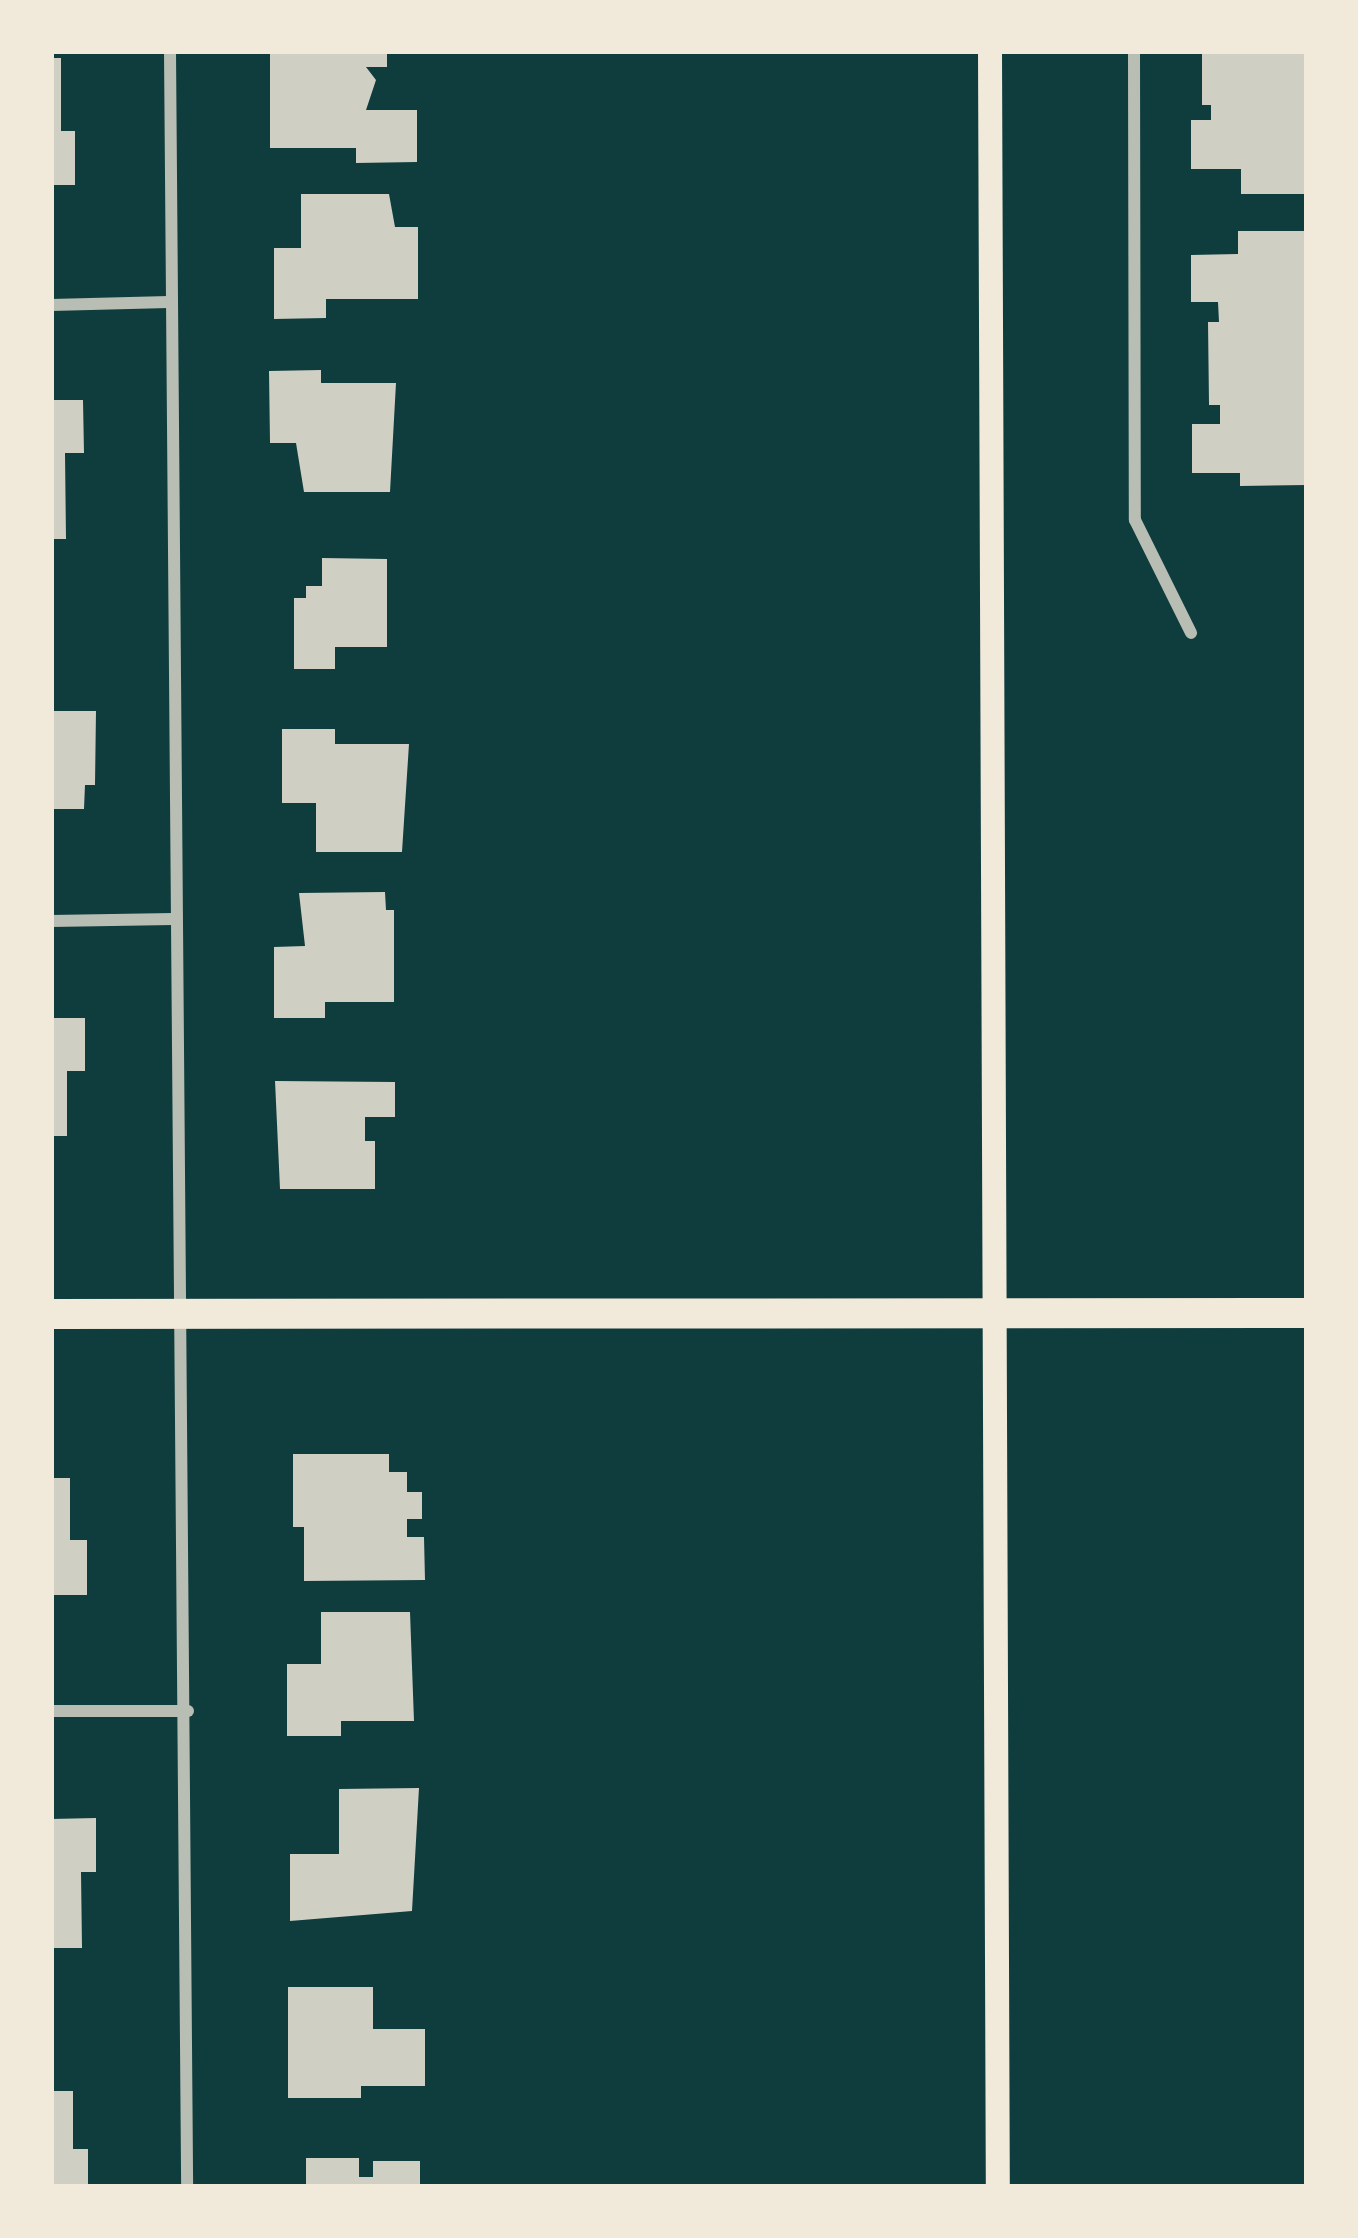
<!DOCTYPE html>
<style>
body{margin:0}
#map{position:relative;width:1358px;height:2238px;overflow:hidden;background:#0f3d3e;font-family:Roboto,sans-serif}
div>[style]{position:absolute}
.building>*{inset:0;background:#cfcfc3}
.minor>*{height:12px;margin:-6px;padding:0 6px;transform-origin:6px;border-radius:6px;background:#b8beb3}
.secondary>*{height:24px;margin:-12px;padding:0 12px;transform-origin:12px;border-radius:12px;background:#f1e9da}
.primary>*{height:30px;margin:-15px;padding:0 15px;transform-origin:15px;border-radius:15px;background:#f1e9da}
span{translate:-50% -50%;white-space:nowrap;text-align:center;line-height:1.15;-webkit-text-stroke:9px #f1e9da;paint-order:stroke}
.frame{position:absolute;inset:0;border:54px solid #f1e9da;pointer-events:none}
</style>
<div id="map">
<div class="building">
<i style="clip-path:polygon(270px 51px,387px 51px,387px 67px,366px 67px,376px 80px,366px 110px,417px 110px,417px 162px,356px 163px,356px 148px,270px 148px)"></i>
<i style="clip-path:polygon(1202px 51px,1307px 51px,1307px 194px,1241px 194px,1241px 169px,1191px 169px,1191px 120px,1211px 120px,1211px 105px,1202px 105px)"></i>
<i style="clip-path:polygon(51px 58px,61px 58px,61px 131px,75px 131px,75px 185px,51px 185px)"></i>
<i style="clip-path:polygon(301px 194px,389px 194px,395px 227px,418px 227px,418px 299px,326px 299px,326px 318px,274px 319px,274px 248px,301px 248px)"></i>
<i style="clip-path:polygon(1238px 231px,1307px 231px,1307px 485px,1240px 486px,1240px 473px,1192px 473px,1192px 424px,1220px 424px,1220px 405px,1209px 405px,1208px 322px,1219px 322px,1218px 302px,1191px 302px,1191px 255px,1238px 254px)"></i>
<i style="clip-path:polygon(321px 370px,321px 383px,396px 383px,390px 492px,304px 492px,296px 443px,270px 443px,269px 371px)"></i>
<i style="clip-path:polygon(51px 400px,83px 400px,84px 453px,65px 453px,66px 539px,51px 539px)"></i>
<i style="clip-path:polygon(322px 558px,387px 559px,387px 647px,335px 647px,335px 669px,294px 669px,294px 598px,306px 598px,306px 586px,322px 586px)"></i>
<i style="clip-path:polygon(51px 711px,96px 711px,95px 785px,85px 785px,84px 809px,51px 809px)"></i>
<i style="clip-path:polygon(282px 729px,335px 729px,335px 744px,409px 744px,402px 852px,316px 852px,316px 803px,282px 803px)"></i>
<i style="clip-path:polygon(385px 892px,386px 910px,394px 910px,394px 1002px,325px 1002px,325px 1018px,274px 1018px,274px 947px,305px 946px,299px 893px)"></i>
<i style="clip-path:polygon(51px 1018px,85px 1018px,85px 1071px,67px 1071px,67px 1136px,51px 1136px)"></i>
<i style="clip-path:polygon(275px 1081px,395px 1082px,395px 1117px,365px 1117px,365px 1141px,375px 1141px,375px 1189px,280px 1189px)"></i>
<i style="clip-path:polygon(293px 1454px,389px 1454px,389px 1472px,407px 1472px,407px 1492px,422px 1492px,422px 1519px,407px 1519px,407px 1537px,424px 1537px,425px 1580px,304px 1581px,304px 1527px,293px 1527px)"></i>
<i style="clip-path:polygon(51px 1478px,70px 1478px,70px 1540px,87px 1540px,87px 1595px,51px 1595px)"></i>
<i style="clip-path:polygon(321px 1612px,410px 1612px,414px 1721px,341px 1721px,341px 1736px,287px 1736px,287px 1664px,321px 1664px)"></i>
<i style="clip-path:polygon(419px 1788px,412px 1911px,290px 1921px,290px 1854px,339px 1854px,339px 1789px)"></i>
<i style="clip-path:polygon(96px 1818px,96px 1872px,81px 1872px,82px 1948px,51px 1948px,51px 1819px)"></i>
<i style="clip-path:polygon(288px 1987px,373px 1987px,373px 2029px,425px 2029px,425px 2086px,361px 2086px,361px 2098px,288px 2098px)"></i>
<i style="clip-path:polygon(51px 2091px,73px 2091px,73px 2149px,88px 2149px,88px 2187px,51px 2187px)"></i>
<i style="clip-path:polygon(306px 2158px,359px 2158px,359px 2177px,373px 2177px,373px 2161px,420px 2161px,420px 2187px,306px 2187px)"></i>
</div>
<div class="minor">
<i style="left:170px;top:51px;width:2136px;rotate:89.54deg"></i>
<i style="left:1134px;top:51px;width:469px;rotate:89.9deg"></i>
<i style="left:1135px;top:520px;width:126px;rotate:63.6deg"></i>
<i style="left:51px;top:305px;width:118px;rotate:-1.5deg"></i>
<i style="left:51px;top:921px;width:122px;rotate:-0.9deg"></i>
<i style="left:51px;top:1711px;width:137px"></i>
</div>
<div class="secondary">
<i style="left:990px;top:51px;width:2136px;rotate:89.79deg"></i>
</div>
<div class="primary">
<i style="left:51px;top:1314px;width:1256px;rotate:-0.05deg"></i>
</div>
<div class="frame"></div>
</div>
